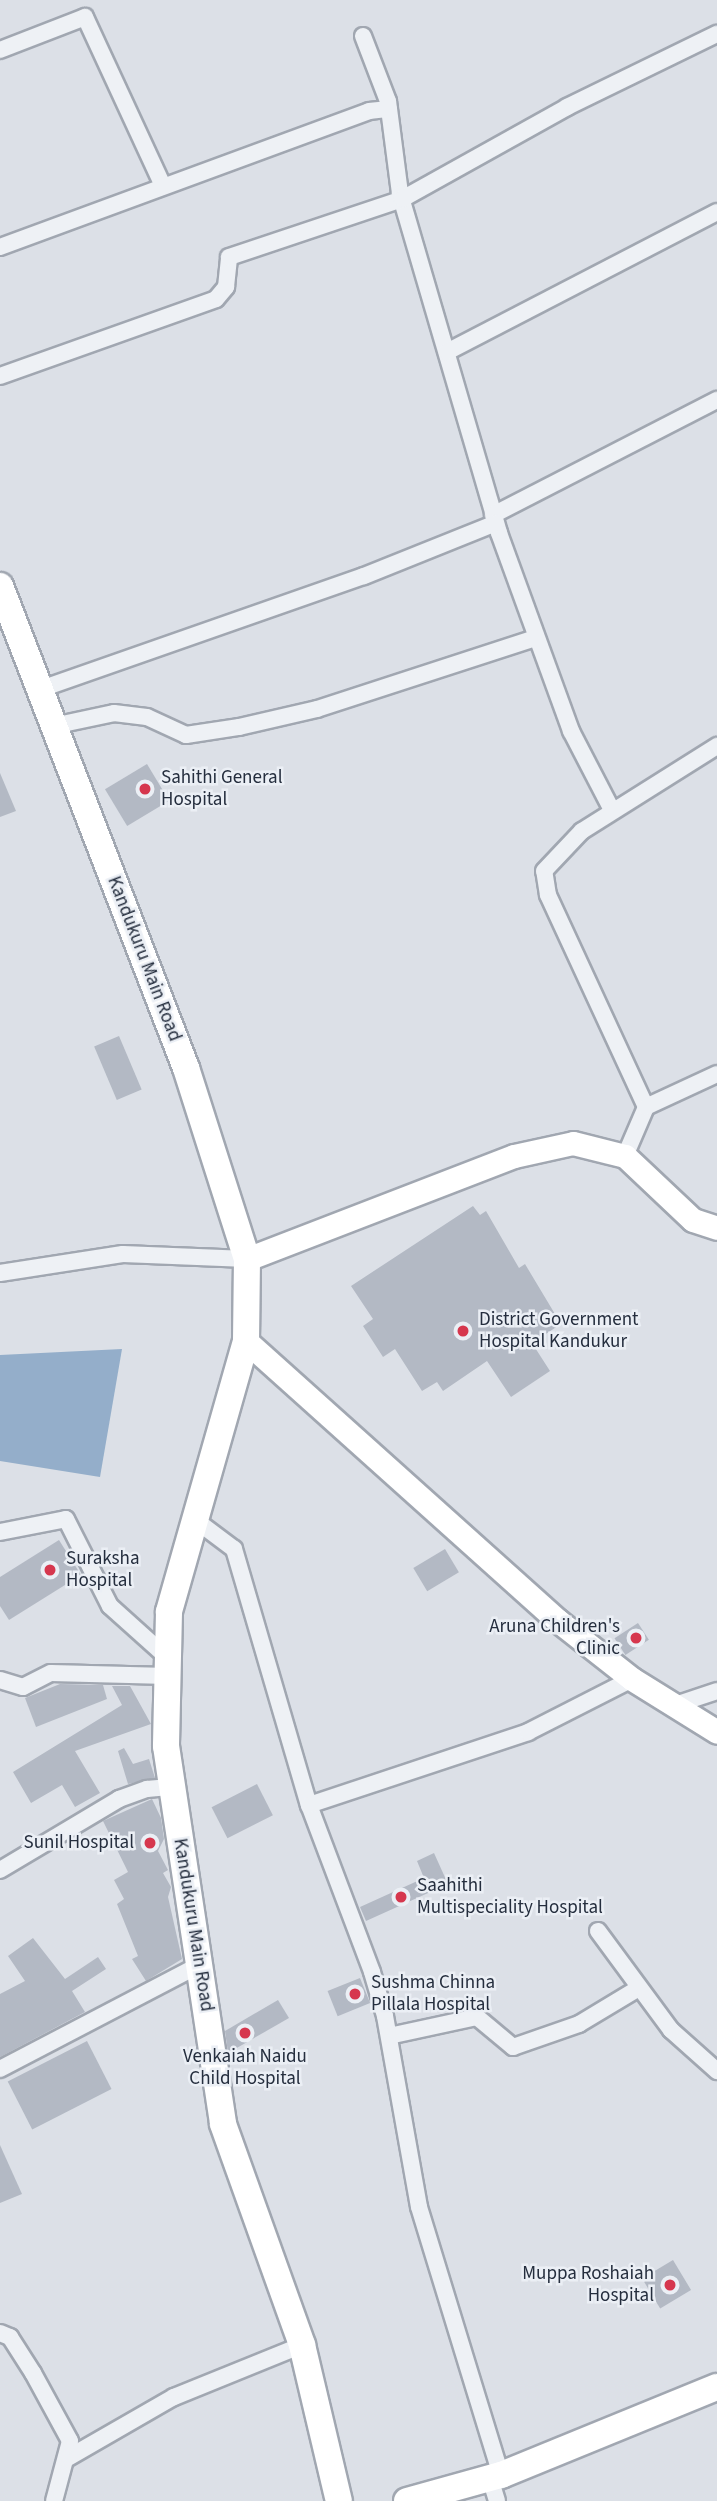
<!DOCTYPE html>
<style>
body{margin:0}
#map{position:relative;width:717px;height:2501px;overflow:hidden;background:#dce0e7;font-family:"Source Sans 3",sans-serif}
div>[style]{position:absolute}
.water>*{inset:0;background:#94aeca}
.building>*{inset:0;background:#b3b9c4;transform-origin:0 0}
.roads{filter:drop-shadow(2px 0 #a1a7b1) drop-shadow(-2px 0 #a1a7b1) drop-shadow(0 2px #a1a7b1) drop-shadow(0 -2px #a1a7b1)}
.street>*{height:16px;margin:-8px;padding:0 8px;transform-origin:8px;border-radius:8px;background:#eef1f5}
.secondary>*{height:23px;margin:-11.5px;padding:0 11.5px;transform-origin:11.5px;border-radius:11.5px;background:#fff}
.primary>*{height:26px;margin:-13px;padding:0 13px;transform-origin:13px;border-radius:13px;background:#fff}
.dots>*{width:19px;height:19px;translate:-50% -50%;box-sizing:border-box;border:4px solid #ebeff5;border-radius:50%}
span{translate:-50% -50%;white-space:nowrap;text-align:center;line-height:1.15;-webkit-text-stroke:5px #ebeff5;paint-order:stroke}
.poi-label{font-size:19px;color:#252e3e}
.left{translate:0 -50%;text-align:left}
.right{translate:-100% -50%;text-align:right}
.street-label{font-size:19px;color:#252e3e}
</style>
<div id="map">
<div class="water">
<i style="clip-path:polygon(122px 1349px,100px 1477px,0 1461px,0 1355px)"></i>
</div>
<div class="building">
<i style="left:147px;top:764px;width:43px;height:49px;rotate:59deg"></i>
<i style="clip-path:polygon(0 773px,16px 811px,0 817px)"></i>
<i style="left:119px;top:1036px;width:58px;height:27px;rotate:67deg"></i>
<i style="clip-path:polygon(473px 1206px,480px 1215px,486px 1211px,519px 1268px,525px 1264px,561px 1324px,532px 1343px,550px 1371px,511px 1397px,487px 1361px,443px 1391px,437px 1382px,422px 1391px,395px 1349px,383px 1357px,363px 1326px,373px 1319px,351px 1286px)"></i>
<i style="clip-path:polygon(59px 1540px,81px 1575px,9px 1620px,0 1606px,0 1577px)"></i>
<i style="left:445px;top:1549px;width:27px;height:37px;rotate:59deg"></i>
<i style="left:638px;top:1623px;width:20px;height:28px;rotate:57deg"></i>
<i style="clip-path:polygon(60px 1684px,103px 1685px,107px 1699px,36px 1727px,25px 1698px)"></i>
<i style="clip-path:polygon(112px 1686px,130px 1686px,151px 1724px,75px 1751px,100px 1793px,75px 1807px,62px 1785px,31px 1803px,13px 1772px,122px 1705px)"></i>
<i style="clip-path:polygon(124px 1748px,133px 1764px,149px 1759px,155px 1778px,128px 1784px,118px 1751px)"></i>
<i style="left:257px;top:1784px;width:35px;height:51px;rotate:63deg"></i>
<i style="clip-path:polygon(152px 1799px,161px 1818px,164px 1839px,158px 1851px,168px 1870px,163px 1873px,171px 1887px,168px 1897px,182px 1959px,146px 1981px,132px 1959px,138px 1956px,117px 1904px,124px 1899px,114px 1880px,128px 1872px,103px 1821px)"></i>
<i style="clip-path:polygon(434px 1853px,448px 1884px,366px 1921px,360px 1907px,424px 1878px,417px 1861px)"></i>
<i style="clip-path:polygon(33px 1938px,65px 1979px,98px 1957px,106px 1969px,72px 1991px,85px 2012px,0 2057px,0 1994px,25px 1981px,8px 1956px)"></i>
<i style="left:360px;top:1978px;width:27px;height:35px;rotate:68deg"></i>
<i style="clip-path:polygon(278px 2000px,289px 2018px,228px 2053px,225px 2031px)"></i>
<i style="left:87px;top:2041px;width:54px;height:89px;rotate:63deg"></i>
<i style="clip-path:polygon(0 2145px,22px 2194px,0 2203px)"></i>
<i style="left:673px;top:2260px;width:35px;height:36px;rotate:59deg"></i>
</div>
<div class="roads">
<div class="street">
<i style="left:363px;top:36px;width:70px;rotate:69deg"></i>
<i style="left:388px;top:101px;width:94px;rotate:82.6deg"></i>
<i style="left:400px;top:194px;width:353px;rotate:73.7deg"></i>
<i style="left:499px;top:533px;width:211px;rotate:70deg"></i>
<i style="left:571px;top:731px;width:89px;rotate:62.6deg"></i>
<i style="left:0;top:50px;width:91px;rotate:-21.2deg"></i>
<i style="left:85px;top:17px;width:186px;rotate:65.2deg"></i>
<i style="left:0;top:247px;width:393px;rotate:-20.2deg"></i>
<i style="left:369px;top:111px;width:20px;rotate:-6deg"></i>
<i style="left:447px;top:352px;width:304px;rotate:-27.4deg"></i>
<i style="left:0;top:376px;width:229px;rotate:-19.6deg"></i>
<i style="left:216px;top:299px;width:16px;rotate:-50deg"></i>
<i style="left:226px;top:287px;width:30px;rotate:-84deg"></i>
<i style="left:229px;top:257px;width:182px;rotate:-18.5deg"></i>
<i style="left:402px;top:199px;width:189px;rotate:-29.1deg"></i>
<i style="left:567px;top:107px;width:167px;rotate:-26deg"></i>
<i style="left:493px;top:515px;width:252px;rotate:-27.2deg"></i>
<i style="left:38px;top:690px;width:345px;rotate:-19.3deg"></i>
<i style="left:364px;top:576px;width:142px;rotate:-21.9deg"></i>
<i style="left:53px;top:726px;width:62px;rotate:-12deg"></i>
<i style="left:114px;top:713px;width:33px;rotate:7deg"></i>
<i style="left:147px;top:717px;width:43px;rotate:24.8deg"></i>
<i style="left:186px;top:735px;width:54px;rotate:-8.6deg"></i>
<i style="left:239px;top:727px;width:80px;rotate:-13deg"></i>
<i style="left:317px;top:709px;width:230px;rotate:-18deg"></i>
<i style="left:646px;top:1107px;width:234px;rotate:-114.8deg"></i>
<i style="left:548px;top:895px;width:24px;rotate:-99deg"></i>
<i style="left:544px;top:871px;width:55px;rotate:-46.5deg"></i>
<i style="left:582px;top:831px;width:160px;rotate:-32.2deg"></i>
<i style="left:625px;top:1156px;width:53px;rotate:-66.8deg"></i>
<i style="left:646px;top:1107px;width:78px;rotate:-24.9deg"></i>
<i style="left:0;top:1273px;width:124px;rotate:-8.8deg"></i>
<i style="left:123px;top:1254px;width:124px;rotate:2.3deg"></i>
<i style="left:194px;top:1519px;width:50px;rotate:36.9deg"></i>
<i style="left:234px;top:1549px;width:267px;rotate:73.7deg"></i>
<i style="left:309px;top:1805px;width:178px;rotate:69.3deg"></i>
<i style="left:372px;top:1972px;width:46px;rotate:73.5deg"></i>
<i style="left:385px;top:2016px;width:194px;rotate:79.9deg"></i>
<i style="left:419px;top:2207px;width:280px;rotate:73deg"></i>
<i style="left:0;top:1532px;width:67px;rotate:-11.1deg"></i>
<i style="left:66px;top:1519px;width:97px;rotate:63.2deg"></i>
<i style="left:110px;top:1606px;width:78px;rotate:41.9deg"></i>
<i style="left:0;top:1680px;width:24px;rotate:17deg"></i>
<i style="left:23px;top:1687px;width:31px;rotate:-27deg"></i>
<i style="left:51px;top:1673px;width:117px;rotate:1.5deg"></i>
<i style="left:675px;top:1705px;width:44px;rotate:-18.4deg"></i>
<i style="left:309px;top:1805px;width:231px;rotate:-18.4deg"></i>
<i style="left:528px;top:1732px;width:117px;rotate:-27deg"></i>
<i style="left:0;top:1870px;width:139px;rotate:-30.8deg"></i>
<i style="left:119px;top:1799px;width:30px;rotate:-20deg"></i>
<i style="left:147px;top:1789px;width:25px;rotate:-5deg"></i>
<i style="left:598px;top:1931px;width:123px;rotate:53.6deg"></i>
<i style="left:671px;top:2030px;width:62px;rotate:41.7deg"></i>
<i style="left:389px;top:2036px;width:90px;rotate:-12.2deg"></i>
<i style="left:477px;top:2017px;width:47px;rotate:39.8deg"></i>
<i style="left:513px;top:2047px;width:70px;rotate:-19.2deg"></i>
<i style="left:579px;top:2024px;width:70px;rotate:-31deg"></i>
<i style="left:0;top:2069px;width:225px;rotate:-27.6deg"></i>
<i style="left:0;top:2333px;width:11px;rotate:22deg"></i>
<i style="left:10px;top:2337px;width:43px;rotate:57.4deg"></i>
<i style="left:33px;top:2373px;width:77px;rotate:61.4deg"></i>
<i style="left:70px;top:2441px;width:62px;rotate:104.9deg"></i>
<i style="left:66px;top:2459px;width:125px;rotate:-29.9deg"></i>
<i style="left:174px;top:2397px;width:138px;rotate:-22.1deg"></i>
<i style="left:490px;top:2478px;width:24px;rotate:73deg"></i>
</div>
<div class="secondary">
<i style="left:247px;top:1259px;width:286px;rotate:-21.1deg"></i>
<i style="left:514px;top:1156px;width:60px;rotate:-12.4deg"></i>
<i style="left:573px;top:1143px;width:54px;rotate:14deg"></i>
<i style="left:625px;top:1156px;width:93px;rotate:43.3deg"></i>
<i style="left:693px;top:1220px;width:25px;rotate:18deg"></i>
<i style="left:246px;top:1341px;width:418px;rotate:41.9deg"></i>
<i style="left:557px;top:1620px;width:95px;rotate:38.2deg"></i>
<i style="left:632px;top:1679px;width:100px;rotate:31.9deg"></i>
</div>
<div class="primary">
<i style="left:0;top:586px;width:517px;rotate:68.9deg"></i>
<i style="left:186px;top:1068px;width:201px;rotate:72.3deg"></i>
<i style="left:247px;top:1259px;width:82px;rotate:90.7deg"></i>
<i style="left:246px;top:1341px;width:282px;rotate:105.9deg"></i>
<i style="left:169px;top:1612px;width:134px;rotate:91.3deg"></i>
<i style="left:166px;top:1746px;width:382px;rotate:81.4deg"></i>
<i style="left:223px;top:2124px;width:235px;rotate:70.3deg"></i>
<i style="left:302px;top:2345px;width:160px;rotate:76.7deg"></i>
<i style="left:407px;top:2501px;width:98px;rotate:-15.5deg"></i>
<i style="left:501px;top:2475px;width:233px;rotate:-22.2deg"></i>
</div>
</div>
<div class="dots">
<i style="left:145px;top:789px;background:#d6374e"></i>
<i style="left:463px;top:1331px;background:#d6374e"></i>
<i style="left:50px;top:1570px;background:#d6374e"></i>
<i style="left:636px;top:1638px;background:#d6374e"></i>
<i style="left:150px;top:1843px;background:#d6374e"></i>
<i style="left:401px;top:1897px;background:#d6374e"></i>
<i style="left:355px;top:1994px;background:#d6374e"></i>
<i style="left:245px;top:2033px;background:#d6374e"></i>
<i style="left:670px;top:2285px;background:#d6374e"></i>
</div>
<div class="poi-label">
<span class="left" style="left:161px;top:789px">Sahithi General<br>Hospital</span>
<span class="left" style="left:479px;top:1331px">District Government<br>Hospital Kandukur</span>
<span class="left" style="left:66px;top:1570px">Suraksha<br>Hospital</span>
<span class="right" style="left:620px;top:1638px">Aruna Children's<br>Clinic</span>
<span class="right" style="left:134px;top:1843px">Sunil Hospital</span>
<span class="left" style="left:417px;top:1897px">Saahithi<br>Multispeciality Hospital</span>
<span class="left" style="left:371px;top:1994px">Sushma Chinna<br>Pillala Hospital</span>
<span style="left:245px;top:2068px">Venkaiah Naidu<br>Child Hospital</span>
<span class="right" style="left:654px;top:2285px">Muppa Roshaiah<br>Hospital</span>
</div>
<div class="street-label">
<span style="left:144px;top:959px;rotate:69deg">Kandukuru Main Road</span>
<span style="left:193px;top:1925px;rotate:81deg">Kandukuru Main Road</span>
</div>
</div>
